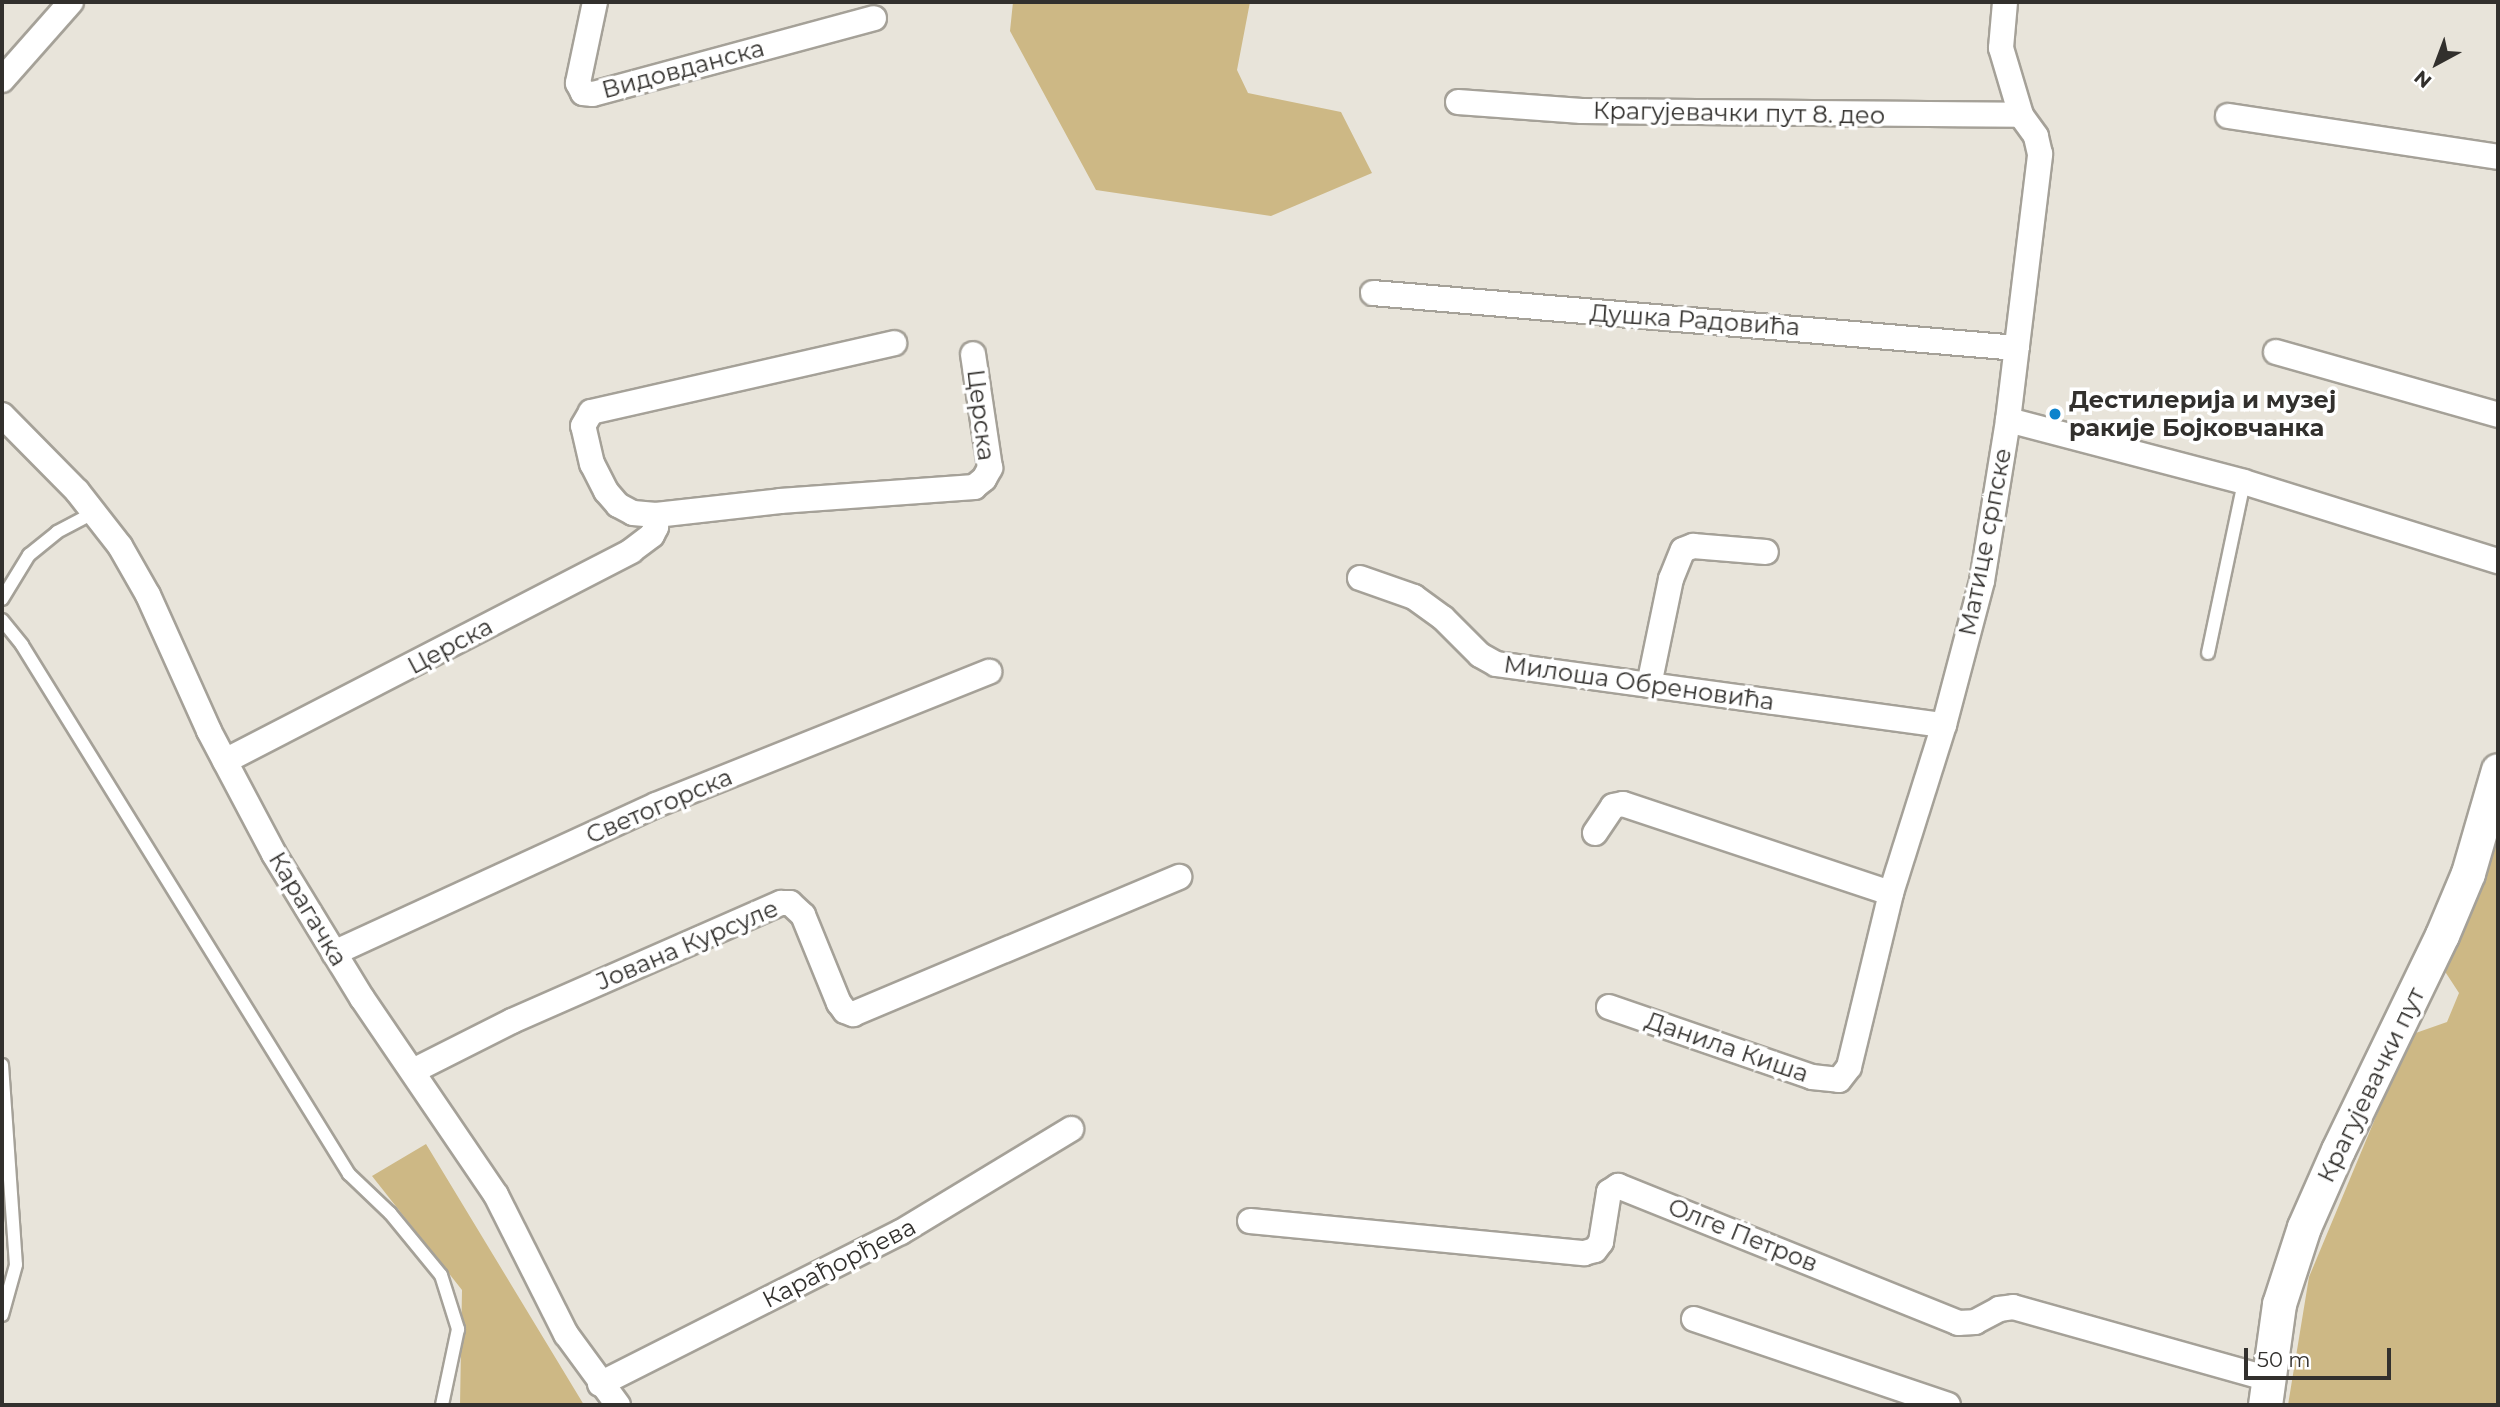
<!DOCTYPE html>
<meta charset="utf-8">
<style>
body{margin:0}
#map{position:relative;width:2500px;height:1407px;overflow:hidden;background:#e8e4da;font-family:Montserrat,sans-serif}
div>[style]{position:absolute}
.green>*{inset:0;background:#cdb885}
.roads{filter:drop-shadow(2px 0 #a5a198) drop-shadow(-2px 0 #a5a198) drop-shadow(0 2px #a5a198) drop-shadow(0 -2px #a5a198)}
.service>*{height:12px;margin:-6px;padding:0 6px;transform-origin:6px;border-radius:6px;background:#fff}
.minor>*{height:24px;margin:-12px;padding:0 12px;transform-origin:12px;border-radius:12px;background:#fff}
.secondary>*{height:33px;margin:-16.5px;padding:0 16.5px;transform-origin:16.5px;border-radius:16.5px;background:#fff}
.dots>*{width:19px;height:19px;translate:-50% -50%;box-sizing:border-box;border:4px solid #fff;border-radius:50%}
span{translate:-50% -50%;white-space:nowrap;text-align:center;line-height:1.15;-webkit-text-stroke:7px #fff;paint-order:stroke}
.street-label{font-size:24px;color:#32302d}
.poi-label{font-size:24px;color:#32302d;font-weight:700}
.left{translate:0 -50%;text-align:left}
.frame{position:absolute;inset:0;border:4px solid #32302d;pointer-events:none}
.north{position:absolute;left:2402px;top:28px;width:70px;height:70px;-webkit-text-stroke:5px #fff;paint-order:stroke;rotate:221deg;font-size:19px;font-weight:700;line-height:28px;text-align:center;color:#32302d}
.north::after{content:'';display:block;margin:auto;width:24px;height:32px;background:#32302d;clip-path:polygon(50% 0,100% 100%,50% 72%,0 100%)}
.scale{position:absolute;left:2244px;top:1348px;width:147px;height:32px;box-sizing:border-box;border:4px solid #32302d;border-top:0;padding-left:9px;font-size:21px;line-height:24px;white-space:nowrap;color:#32302d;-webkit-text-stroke:5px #fff;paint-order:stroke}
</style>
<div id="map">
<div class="green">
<i style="clip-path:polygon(1013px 2px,1250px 2px,1237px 70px,1248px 93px,1341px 112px,1372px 173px,1271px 216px,1096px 190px,1010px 31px)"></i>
<i style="clip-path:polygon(2498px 832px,2498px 1405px,2288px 1405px,2309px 1277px,2410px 1035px,2447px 1022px,2459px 993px,2444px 970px,2484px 883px)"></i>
<i style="clip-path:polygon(426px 1144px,584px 1405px,460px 1405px,462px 1290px,372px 1176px)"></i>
</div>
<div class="roads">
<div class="service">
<i style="left:2px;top:599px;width:52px;rotate:-58.5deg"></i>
<i style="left:29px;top:555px;width:36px;rotate:-39deg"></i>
<i style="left:57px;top:532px;width:43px;rotate:-27.8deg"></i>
<i style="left:2px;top:620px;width:32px;rotate:51deg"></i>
<i style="left:22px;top:645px;width:622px;rotate:58.28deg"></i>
<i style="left:349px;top:1174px;width:57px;rotate:43.6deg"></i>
<i style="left:390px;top:1213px;width:80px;rotate:50.6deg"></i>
<i style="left:441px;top:1275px;width:57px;rotate:72.5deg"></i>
<i style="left:458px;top:1329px;width:78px;rotate:101.9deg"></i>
<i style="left:2208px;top:653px;width:175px;rotate:-78.1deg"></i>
<i style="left:2px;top:1065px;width:200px;rotate:86deg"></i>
<i style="left:16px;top:1265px;width:52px;rotate:105.6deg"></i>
</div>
<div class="minor">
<i style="left:595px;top:2px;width:83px;rotate:101.9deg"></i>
<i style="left:578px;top:83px;width:11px;rotate:63deg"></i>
<i style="left:583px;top:93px;width:10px;rotate:6deg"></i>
<i style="left:593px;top:94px;width:291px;rotate:-15.1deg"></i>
<i style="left:2px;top:80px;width:104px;rotate:-48.5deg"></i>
<i style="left:1458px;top:102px;width:124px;rotate:4.2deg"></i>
<i style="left:1582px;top:111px;width:439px;rotate:0.5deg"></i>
<i style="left:2228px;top:116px;width:273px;rotate:8.6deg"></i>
<i style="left:1373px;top:293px;width:646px;rotate:4.88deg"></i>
<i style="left:2276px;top:352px;width:231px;rotate:15.8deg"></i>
<i style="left:2px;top:415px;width:107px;rotate:45.4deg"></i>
<i style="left:77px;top:491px;width:70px;rotate:52deg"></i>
<i style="left:120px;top:546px;width:56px;rotate:60.3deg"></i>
<i style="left:148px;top:595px;width:149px;rotate:65.8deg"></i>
<i style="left:209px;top:731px;width:139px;rotate:62.1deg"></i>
<i style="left:274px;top:854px;width:169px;rotate:58.6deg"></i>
<i style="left:362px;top:998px;width:238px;rotate:55.8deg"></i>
<i style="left:496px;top:1195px;width:156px;rotate:63.3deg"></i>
<i style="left:566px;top:1334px;width:88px;rotate:53.8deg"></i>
<i style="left:2008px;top:420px;width:244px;rotate:14.7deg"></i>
<i style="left:2244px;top:482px;width:266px;rotate:17.3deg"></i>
<i style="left:656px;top:515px;width:23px;rotate:-175deg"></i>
<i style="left:633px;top:513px;width:17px;rotate:-152deg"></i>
<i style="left:618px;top:505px;width:18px;rotate:-131deg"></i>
<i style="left:606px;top:491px;width:30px;rotate:-117deg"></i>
<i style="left:592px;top:464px;width:39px;rotate:-103deg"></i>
<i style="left:583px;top:426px;width:16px;rotate:-60deg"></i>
<i style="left:591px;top:412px;width:311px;rotate:-12.8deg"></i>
<i style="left:1360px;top:578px;width:57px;rotate:19.4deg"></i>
<i style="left:1414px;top:597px;width:36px;rotate:36deg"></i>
<i style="left:1443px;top:618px;width:52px;rotate:45deg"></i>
<i style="left:1480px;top:655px;width:18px;rotate:29deg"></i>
<i style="left:1496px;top:664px;width:452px;rotate:7.8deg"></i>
<i style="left:1649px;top:685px;width:108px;rotate:-78.3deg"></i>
<i style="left:1671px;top:579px;width:31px;rotate:-68deg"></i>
<i style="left:1683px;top:550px;width:11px;rotate:-22deg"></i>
<i style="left:1693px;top:546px;width:73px;rotate:4.7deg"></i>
<i style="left:225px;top:761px;width:457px;rotate:-27.3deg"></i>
<i style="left:631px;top:551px;width:26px;rotate:-37deg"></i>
<i style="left:652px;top:535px;width:9px;rotate:-63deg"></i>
<i style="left:656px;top:527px;width:12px;rotate:-90deg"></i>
<i style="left:656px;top:515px;width:125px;rotate:-6.4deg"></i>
<i style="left:780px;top:501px;width:195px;rotate:-4.1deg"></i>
<i style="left:974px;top:487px;width:13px;rotate:-39deg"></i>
<i style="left:984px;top:479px;width:13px;rotate:-61deg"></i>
<i style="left:990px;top:468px;width:115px;rotate:-98.5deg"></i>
<i style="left:1595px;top:833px;width:32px;rotate:-56deg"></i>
<i style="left:1613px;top:806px;width:10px;rotate:-11deg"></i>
<i style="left:1623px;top:804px;width:282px;rotate:18.4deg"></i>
<i style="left:334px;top:953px;width:354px;rotate:-24.7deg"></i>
<i style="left:656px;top:805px;width:359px;rotate:-21.8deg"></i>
<i style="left:1609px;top:1007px;width:215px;rotate:19deg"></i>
<i style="left:1812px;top:1077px;width:27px;rotate:6deg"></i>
<i style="left:1839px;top:1080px;width:16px;rotate:-52deg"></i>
<i style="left:1849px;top:1067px;width:179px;rotate:-76.4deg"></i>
<i style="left:1891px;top:893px;width:176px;rotate:-72.5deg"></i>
<i style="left:1944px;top:725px;width:149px;rotate:-75.2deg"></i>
<i style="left:1982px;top:581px;width:163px;rotate:-80.8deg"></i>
<i style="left:2008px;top:420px;width:268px;rotate:-83.1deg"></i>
<i style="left:2040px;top:154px;width:18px;rotate:-103deg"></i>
<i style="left:2036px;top:136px;width:26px;rotate:-126deg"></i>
<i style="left:2021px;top:115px;width:70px;rotate:-106.6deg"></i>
<i style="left:2001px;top:48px;width:46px;rotate:-85deg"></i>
<i style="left:413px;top:1071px;width:111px;rotate:-26.8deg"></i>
<i style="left:512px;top:1021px;width:294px;rotate:-23.7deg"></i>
<i style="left:781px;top:903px;width:9px"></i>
<i style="left:790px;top:903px;width:18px;rotate:43deg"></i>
<i style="left:803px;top:915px;width:95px;rotate:67.8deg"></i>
<i style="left:839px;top:1003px;width:10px;rotate:53deg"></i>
<i style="left:845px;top:1011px;width:9px;rotate:21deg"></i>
<i style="left:853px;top:1014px;width:354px;rotate:-22.8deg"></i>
<i style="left:1250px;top:1221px;width:336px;rotate:5.5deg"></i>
<i style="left:1584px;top:1253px;width:11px;rotate:-15deg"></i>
<i style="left:1595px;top:1250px;width:10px;rotate:-53deg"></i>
<i style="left:1601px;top:1242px;width:51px;rotate:-80.9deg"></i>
<i style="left:1609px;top:1192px;width:11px;rotate:-34deg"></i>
<i style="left:1618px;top:1186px;width:367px;rotate:21.9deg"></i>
<i style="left:1958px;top:1323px;width:17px;rotate:-3deg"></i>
<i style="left:1975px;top:1322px;width:27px;rotate:-28deg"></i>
<i style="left:1999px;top:1309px;width:14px;rotate:-8deg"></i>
<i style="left:2013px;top:1307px;width:263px;rotate:15.7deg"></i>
<i style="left:1694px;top:1319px;width:268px;rotate:18.7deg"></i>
<i style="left:600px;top:1384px;width:337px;rotate:-26.8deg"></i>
<i style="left:901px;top:1232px;width:199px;rotate:-31.2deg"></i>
</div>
<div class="secondary">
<i style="left:2265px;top:1405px;width:102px;rotate:-82.1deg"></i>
<i style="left:2279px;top:1304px;width:81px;rotate:-72deg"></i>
<i style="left:2304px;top:1227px;width:84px;rotate:-66.2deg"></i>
<i style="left:2338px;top:1150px;width:239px;rotate:-64.2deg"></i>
<i style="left:2442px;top:935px;width:67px;rotate:-67.2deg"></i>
<i style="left:2468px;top:873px;width:107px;rotate:-73.8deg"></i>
</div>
</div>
<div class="dots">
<i style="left:2055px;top:414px;background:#0d83cc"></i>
</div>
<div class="street-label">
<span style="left:683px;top:69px;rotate:-15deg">Видовданска</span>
<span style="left:1739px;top:113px;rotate:1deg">Крагујевачки пут 8. део</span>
<span style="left:1695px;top:320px;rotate:4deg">Душка Радовића</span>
<span style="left:981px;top:415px;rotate:83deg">Церска</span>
<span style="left:1985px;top:542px;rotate:-79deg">Матице српске</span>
<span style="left:450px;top:646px;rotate:-28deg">Церска</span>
<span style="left:1639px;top:683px;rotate:8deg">Милоша Обреновића</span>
<span style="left:659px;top:806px;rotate:-23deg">Светогорска</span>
<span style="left:308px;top:909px;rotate:59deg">Карагачка</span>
<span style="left:687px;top:945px;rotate:-23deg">Јована Курсуле</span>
<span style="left:1727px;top:1047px;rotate:19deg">Данила Киша</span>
<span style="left:2371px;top:1085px;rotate:-64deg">Крагујевачки пут</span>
<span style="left:1743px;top:1235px;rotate:22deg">Олге Петров</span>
<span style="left:839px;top:1263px;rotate:-27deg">Карађорђева</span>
</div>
<div class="poi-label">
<span class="left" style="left:2069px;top:414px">Дестилерија и музеј<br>ракије Бојковчанка</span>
</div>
<div class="frame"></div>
<div class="north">N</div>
<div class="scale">50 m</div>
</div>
